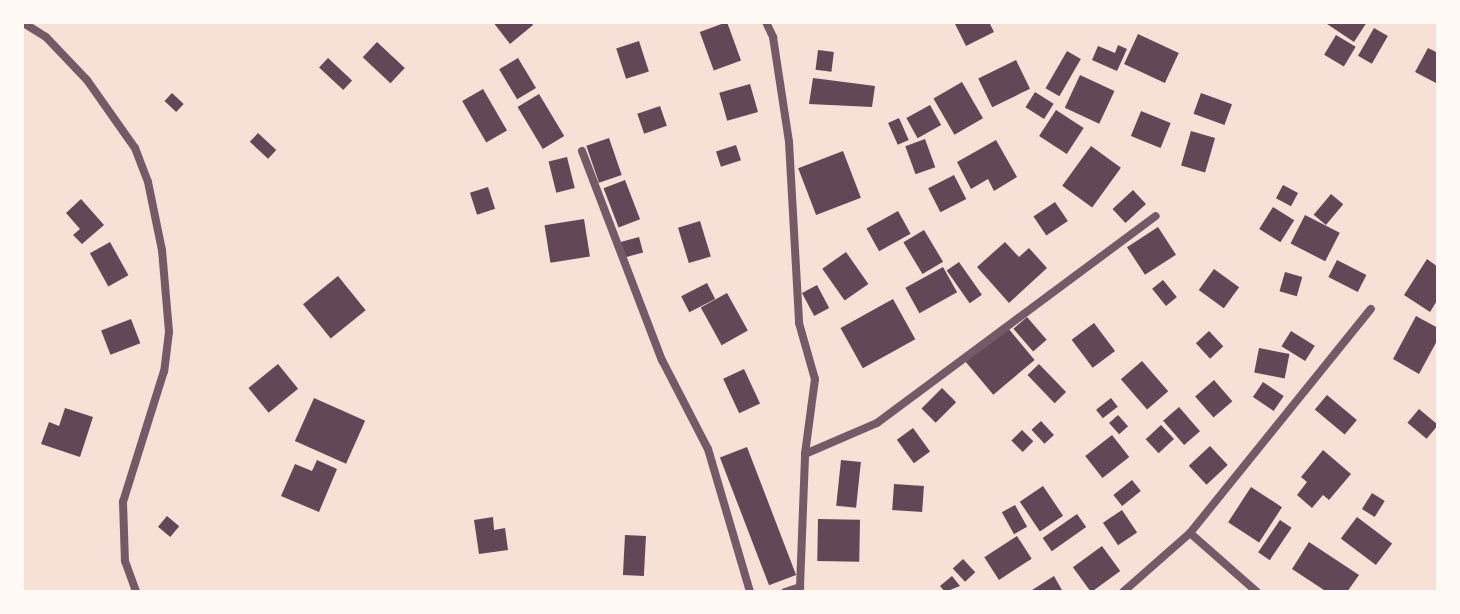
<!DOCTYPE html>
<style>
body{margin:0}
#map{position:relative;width:1460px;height:614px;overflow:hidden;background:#f7e1d7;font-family:Roboto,sans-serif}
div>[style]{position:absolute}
.building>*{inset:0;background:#644757;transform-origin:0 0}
.minor>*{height:8px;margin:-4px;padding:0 4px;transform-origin:4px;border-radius:4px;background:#755966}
span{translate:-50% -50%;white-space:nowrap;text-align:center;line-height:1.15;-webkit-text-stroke:7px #fffaf5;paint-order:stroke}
.frame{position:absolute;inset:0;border:24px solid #fffaf5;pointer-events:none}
</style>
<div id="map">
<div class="building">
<i style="clip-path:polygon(493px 22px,531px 22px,533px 25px,510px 44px)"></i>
<i style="left:727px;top:22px;width:41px;height:29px;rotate:70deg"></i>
<i style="clip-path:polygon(954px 22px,989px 22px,994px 32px,966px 46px)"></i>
<i style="clip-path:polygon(1324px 22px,1367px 22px,1354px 42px)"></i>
<i style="left:1374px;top:28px;width:16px;height:32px;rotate:30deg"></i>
<i style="left:1138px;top:34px;width:45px;height:33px;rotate:25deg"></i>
<i style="left:1336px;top:35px;width:23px;height:23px;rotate:31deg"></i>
<i style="left:639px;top:41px;width:32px;height:24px;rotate:72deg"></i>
<i style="left:377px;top:42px;width:38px;height:21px;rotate:43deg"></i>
<i style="clip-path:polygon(1118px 45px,1127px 49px,1117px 71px,1092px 60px,1098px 46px,1115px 53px)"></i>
<i style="clip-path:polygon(1428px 48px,1438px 53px,1438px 84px,1415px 72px)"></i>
<i style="left:818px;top:50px;width:16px;height:20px;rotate:7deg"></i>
<i style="left:1067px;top:51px;width:16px;height:43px;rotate:30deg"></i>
<i style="left:328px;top:58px;width:33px;height:13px;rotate:43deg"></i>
<i style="left:518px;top:58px;width:35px;height:22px;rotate:59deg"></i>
<i style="left:1016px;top:60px;width:32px;height:42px;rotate:64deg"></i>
<i style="left:1080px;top:75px;width:38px;height:36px;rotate:25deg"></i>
<i style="clip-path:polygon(813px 78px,875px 86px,872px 107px,809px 104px)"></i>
<i style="left:962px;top:82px;width:42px;height:33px;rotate:60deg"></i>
<i style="left:750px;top:84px;width:29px;height:32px;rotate:74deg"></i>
<i style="left:483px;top:89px;width:48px;height:24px;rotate:60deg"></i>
<i style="left:1035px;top:92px;width:22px;height:18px;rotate:32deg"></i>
<i style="left:172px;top:93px;width:16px;height:11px;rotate:43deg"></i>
<i style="left:1201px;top:93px;width:33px;height:22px;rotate:20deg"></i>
<i style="left:539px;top:94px;width:49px;height:25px;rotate:59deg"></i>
<i style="left:930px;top:105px;width:23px;height:27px;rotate:61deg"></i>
<i style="left:660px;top:106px;width:21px;height:24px;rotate:71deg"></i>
<i style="left:1056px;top:110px;width:33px;height:31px;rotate:33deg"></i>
<i style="left:1141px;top:111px;width:32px;height:27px;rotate:22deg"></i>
<i style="left:899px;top:118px;width:24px;height:12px;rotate:66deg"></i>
<i style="left:1191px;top:131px;width:25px;height:36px;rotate:16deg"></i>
<i style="left:258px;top:133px;width:25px;height:12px;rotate:43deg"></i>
<i style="left:609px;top:138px;width:39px;height:24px;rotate:71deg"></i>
<i style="left:925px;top:139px;width:30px;height:21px;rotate:70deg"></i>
<i style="clip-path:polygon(996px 140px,1017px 177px,994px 191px,988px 179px,971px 189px,957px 162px)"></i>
<i style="left:736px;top:145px;width:16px;height:21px;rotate:72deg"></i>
<i style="left:1091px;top:146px;width:37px;height:49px;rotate:36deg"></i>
<i style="left:843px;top:151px;width:50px;height:48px;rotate:69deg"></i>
<i style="left:567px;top:157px;width:32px;height:19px;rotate:76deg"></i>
<i style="left:954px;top:175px;width:27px;height:29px;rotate:63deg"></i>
<i style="left:625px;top:180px;width:42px;height:23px;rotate:69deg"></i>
<i style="left:1283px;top:185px;width:17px;height:15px;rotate:28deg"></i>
<i style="left:488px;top:187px;width:23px;height:19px;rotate:72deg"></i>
<i style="left:1133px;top:190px;width:19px;height:28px;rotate:47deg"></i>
<i style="left:1331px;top:194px;width:16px;height:27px;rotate:40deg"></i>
<i style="clip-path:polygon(81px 199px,104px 225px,82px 244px,73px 235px,80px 229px,66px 213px)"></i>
<i style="left:1055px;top:202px;width:23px;height:26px;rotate:56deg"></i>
<i style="left:1273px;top:207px;width:25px;height:26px;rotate:32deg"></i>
<i style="left:898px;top:211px;width:26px;height:36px;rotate:61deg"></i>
<i style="left:1305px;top:215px;width:39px;height:32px;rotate:27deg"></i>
<i style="left:584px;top:219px;width:38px;height:40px;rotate:81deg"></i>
<i style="left:700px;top:221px;width:37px;height:23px;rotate:73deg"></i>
<i style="left:1158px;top:227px;width:33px;height:37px;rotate:57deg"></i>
<i style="left:924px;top:230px;width:37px;height:24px;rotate:59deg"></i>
<i style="left:639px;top:237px;width:16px;height:20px;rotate:75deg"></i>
<i style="left:110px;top:242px;width:38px;height:23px;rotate:61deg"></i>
<i style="clip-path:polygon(1005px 242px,1019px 257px,1029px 248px,1047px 268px,1009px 303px,977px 267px)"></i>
<i style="left:846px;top:252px;width:39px;height:29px;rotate:55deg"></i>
<i style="clip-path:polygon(1427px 259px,1438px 267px,1438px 299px,1430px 312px,1404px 295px)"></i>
<i style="left:1337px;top:260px;width:33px;height:19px;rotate:27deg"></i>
<i style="left:959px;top:262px;width:40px;height:15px;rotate:55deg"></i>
<i style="left:943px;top:267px;width:29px;height:43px;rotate:61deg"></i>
<i style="left:1214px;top:269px;width:31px;height:26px;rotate:36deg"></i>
<i style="left:1285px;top:272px;width:18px;height:20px;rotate:16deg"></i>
<i style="left:338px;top:276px;width:44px;height:45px;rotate:51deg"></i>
<i style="left:1163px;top:280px;width:22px;height:14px;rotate:51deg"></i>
<i style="left:707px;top:283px;width:18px;height:29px;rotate:63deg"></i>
<i style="left:817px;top:285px;width:26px;height:17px;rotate:62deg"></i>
<i style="left:727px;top:293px;width:43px;height:30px;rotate:61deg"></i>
<i style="left:893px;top:299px;width:46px;height:60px;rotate:61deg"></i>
<i style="clip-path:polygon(1416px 316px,1438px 328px,1438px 339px,1419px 374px,1393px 359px)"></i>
<i style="left:1027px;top:317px;width:30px;height:18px;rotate:49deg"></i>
<i style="left:131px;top:319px;width:26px;height:32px;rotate:69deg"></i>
<i style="left:1094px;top:323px;width:35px;height:28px;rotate:53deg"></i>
<i style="left:1007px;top:327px;width:43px;height:54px;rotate:50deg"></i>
<i style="left:1209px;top:331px;width:21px;height:18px;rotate:47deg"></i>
<i style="left:1291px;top:331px;width:28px;height:18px;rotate:32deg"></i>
<i style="left:1259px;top:348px;width:31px;height:25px;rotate:11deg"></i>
<i style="left:1142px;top:361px;width:40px;height:28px;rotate:49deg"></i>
<i style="left:278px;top:364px;width:32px;height:38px;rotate:51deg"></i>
<i style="left:1039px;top:364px;width:39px;height:16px;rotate:46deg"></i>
<i style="left:744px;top:369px;width:38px;height:23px;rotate:65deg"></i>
<i style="left:1214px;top:380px;width:28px;height:25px;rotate:49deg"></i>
<i style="left:1263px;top:382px;width:25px;height:18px;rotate:34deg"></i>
<i style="left:942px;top:388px;width:20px;height:29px;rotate:45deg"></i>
<i style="left:1327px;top:395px;width:39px;height:19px;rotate:40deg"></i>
<i style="left:314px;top:398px;width:56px;height:47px;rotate:24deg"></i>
<i style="left:1111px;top:398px;width:11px;height:19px;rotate:52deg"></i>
<i style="left:1179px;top:407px;width:32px;height:21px;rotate:49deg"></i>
<i style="clip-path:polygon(65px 408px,93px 417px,80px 457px,41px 444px,49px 422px,59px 426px)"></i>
<i style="left:1419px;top:409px;width:25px;height:18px;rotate:40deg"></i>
<i style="left:1118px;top:415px;width:15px;height:12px;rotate:48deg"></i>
<i style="left:1041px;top:421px;width:19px;height:13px;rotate:47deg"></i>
<i style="left:1161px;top:425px;width:19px;height:21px;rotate:47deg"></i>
<i style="left:913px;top:428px;width:29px;height:20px;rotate:54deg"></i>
<i style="left:1022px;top:430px;width:16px;height:15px;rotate:45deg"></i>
<i style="left:1112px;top:435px;width:28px;height:34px;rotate:52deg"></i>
<i style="left:1210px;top:446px;width:26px;height:29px;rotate:47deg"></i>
<i style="left:747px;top:447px;width:137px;height:29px;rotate:69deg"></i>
<i style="clip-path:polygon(1323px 450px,1351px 474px,1329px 500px,1323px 495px,1312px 508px,1297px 495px,1307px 482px,1301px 477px)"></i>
<i style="clip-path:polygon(317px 460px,337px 469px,319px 512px,281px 496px,295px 464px,312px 471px)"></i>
<i style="left:841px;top:460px;width:20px;height:46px;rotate:6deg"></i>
<i style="left:1132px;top:480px;width:14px;height:24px;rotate:51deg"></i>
<i style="left:894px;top:484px;width:30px;height:26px;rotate:4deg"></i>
<i style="left:1043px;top:486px;width:36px;height:28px;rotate:56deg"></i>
<i style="left:1251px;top:487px;width:37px;height:42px;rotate:33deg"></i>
<i style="left:1372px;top:493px;width:15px;height:19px;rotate:32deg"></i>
<i style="left:1015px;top:505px;width:25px;height:15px;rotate:61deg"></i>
<i style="left:1122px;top:510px;width:27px;height:23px;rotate:56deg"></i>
<i style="left:1077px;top:514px;width:16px;height:42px;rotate:55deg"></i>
<i style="left:167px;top:516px;width:16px;height:14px;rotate:40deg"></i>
<i style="clip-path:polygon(493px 517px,494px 530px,505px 528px,508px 550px,479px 554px,474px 520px)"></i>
<i style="left:1357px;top:517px;width:44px;height:27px;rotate:37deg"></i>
<i style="left:818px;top:519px;width:42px;height:42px;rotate:1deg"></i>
<i style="left:1280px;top:520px;width:14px;height:39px;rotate:34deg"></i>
<i style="left:625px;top:535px;width:21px;height:40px;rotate:3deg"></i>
<i style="left:1017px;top:536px;width:27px;height:39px;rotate:57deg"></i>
<i style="clip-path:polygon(1309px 542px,1359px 575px,1347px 592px,1327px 592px,1292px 569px)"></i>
<i style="left:1102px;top:546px;width:31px;height:36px;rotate:54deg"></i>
<i style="left:963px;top:559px;width:18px;height:14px;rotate:47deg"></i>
<i style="clip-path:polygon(952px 576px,960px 586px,945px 592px,940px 586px)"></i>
<i style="clip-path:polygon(1054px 576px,1063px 592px,1029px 592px)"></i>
</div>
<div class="minor">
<i style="left:22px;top:22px;width:28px;rotate:32deg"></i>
<i style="left:46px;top:37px;width:59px;rotate:46.4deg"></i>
<i style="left:87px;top:80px;width:83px;rotate:54.8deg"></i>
<i style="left:135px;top:148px;width:36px;rotate:69deg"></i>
<i style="left:148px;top:182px;width:69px;rotate:78.4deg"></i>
<i style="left:162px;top:250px;width:82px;rotate:85.1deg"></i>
<i style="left:169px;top:332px;width:39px;rotate:97deg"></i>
<i style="left:164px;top:371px;width:137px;rotate:107.4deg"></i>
<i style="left:123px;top:502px;width:59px;rotate:88.1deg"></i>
<i style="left:125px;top:561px;width:33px;rotate:70deg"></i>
<i style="left:766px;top:22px;width:17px;rotate:65deg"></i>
<i style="left:773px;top:37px;width:106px;rotate:81.3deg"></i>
<i style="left:789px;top:142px;width:181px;rotate:86.8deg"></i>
<i style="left:799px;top:323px;width:58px;rotate:74.1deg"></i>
<i style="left:815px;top:379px;width:76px;rotate:97.6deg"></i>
<i style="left:582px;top:151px;width:224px;rotate:69.1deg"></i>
<i style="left:662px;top:360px;width:100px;rotate:62.7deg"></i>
<i style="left:708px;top:449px;width:149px;rotate:73.6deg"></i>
<i style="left:1190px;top:533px;width:89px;rotate:41.4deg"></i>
<i style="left:785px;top:592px;width:16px;rotate:-18deg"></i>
<i style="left:800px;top:587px;width:133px;rotate:-87.8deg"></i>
<i style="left:805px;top:454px;width:78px;rotate:-23.3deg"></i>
<i style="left:877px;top:423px;width:347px;rotate:-36.6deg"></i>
<i style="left:1123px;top:592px;width:89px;rotate:-41.4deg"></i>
<i style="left:1190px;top:533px;width:288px;rotate:-51.1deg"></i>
</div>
<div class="frame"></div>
</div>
